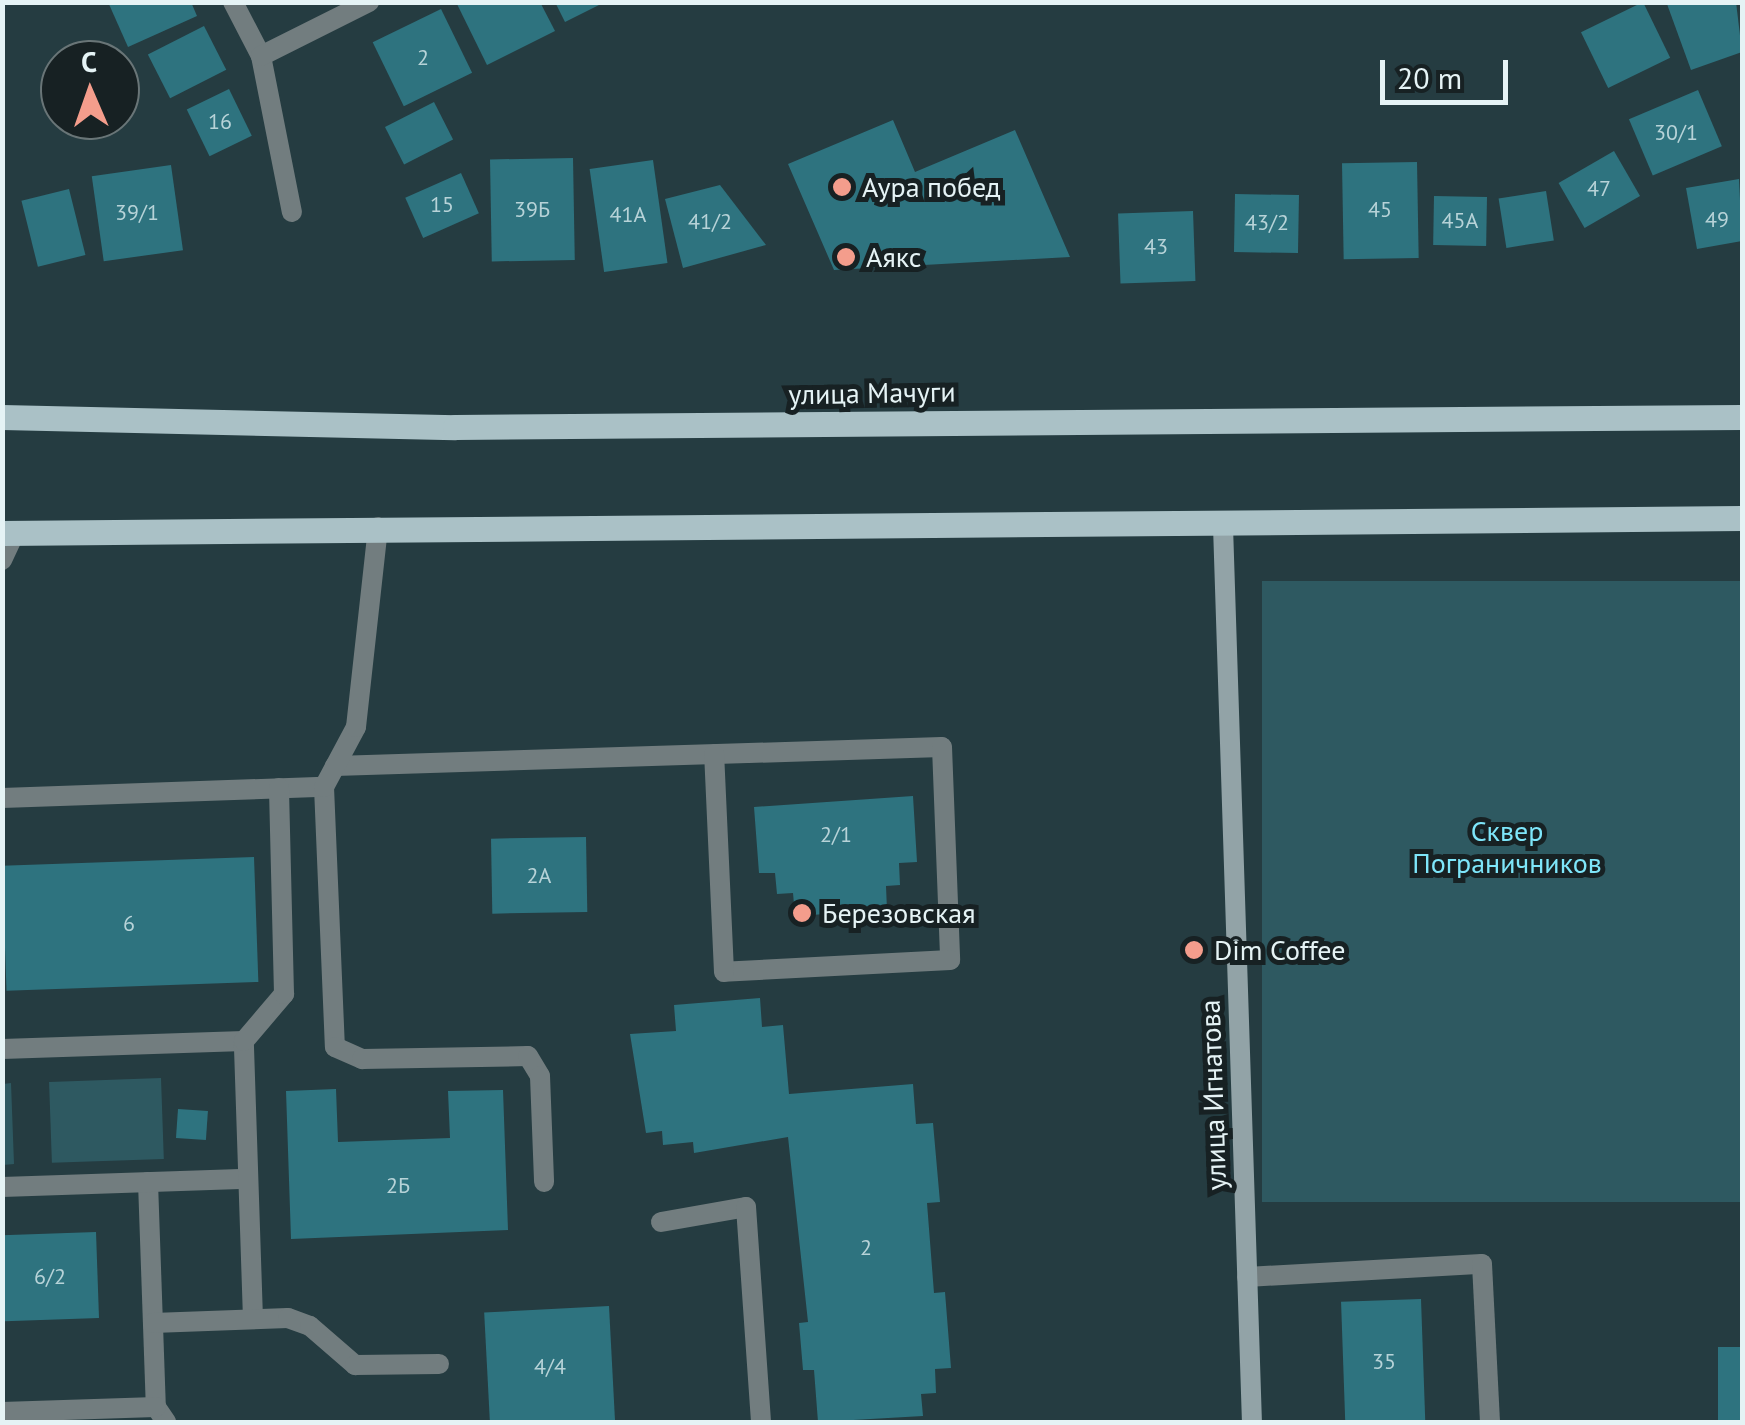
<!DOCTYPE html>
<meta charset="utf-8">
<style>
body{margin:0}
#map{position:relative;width:1745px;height:1425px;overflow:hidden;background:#253c41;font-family:"PT Sans",sans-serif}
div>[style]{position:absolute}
.green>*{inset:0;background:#2e5961;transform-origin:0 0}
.building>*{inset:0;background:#2e737f;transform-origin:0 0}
.lane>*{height:20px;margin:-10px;padding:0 10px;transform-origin:10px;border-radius:10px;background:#727d7f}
.street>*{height:20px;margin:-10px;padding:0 10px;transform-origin:10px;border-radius:10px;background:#727d7f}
.secondary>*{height:20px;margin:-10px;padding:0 10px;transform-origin:10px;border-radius:10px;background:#92a3a7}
.primary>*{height:25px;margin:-12.5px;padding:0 12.5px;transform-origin:12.5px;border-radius:12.5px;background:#aac1c6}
.dots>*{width:28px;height:28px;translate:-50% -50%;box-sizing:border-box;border:5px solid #172123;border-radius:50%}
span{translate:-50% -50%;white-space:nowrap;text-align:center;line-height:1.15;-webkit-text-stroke:10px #172123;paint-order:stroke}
.number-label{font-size:22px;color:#b7d3d8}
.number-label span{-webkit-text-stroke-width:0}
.poi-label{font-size:28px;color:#e5f3f5}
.left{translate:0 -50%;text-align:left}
.street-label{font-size:28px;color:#e5f3f5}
.park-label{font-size:28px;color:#7ee6fa}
.frame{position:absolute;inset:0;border:5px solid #e5f3f5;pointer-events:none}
.north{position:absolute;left:40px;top:40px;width:100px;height:100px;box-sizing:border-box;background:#172123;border:2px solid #697577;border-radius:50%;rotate:358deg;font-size:28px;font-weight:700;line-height:40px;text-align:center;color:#e5f3f5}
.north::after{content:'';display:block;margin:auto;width:35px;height:45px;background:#f49d8c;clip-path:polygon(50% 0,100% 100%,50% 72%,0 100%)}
.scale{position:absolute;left:1380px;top:60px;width:128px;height:45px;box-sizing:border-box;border:5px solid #e5f3f5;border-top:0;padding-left:12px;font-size:30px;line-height:35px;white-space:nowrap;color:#e5f3f5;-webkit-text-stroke:8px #172123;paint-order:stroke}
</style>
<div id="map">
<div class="green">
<i style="left:1742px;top:581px;width:621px;height:480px;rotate:90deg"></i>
<i style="left:161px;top:1078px;width:81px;height:112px;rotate:88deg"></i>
<i style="clip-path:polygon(11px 1083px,14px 1164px,3px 1165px,3px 1084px)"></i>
</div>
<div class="building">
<i style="clip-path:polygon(108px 2px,191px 2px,197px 16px,128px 47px)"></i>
<i style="clip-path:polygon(456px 2px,540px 2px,555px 31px,487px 65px)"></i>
<i style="clip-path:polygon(555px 2px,605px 2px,565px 22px)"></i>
<i style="left:1643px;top:2px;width:62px;height:69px;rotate:64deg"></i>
<i style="clip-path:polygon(1736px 2px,1742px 52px,1691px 70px,1667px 4px)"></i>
<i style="left:441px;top:9px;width:71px;height:76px;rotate:64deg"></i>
<i style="left:204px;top:26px;width:49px;height:63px;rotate:63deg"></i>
<i style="left:229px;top:89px;width:52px;height:47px;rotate:64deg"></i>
<i style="left:1698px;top:90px;width:61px;height:75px;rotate:67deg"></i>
<i style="left:434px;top:102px;width:42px;height:55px;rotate:63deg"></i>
<i style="clip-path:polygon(893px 120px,915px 172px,1015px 130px,1070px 257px,834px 270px,788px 164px)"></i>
<i style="left:1614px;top:151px;width:52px;height:64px;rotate:60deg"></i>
<i style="left:573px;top:158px;width:102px;height:83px;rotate:89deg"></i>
<i style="left:653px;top:160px;width:104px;height:64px;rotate:82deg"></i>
<i style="left:1417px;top:162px;width:96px;height:75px;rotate:89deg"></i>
<i style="left:171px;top:165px;width:86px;height:80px;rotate:82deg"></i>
<i style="left:461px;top:173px;width:44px;height:61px;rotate:66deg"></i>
<i style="clip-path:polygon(1739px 179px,1742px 241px,1697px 249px,1686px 188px)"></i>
<i style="clip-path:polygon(720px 185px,766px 245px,683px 268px,665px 199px)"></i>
<i style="left:69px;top:189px;width:68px;height:49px;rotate:76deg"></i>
<i style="left:1546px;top:191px;width:50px;height:48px;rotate:81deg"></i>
<i style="left:1235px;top:194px;width:64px;height:58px;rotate:1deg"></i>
<i style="left:1434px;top:196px;width:53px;height:49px;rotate:1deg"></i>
<i style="left:1193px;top:211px;width:70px;height:75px;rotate:88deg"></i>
<i style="clip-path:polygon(913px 796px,917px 862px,899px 863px,900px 885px,886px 886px,887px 910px,795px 916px,793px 893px,777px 894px,775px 873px,759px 873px,754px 807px)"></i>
<i style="left:586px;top:837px;width:75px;height:95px;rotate:89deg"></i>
<i style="left:254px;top:857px;width:125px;height:252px;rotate:88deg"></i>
<i style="left:1189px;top:943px;width:9px;height:11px"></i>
<i style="clip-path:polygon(760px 998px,762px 1027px,783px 1025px,789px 1094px,913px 1084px,916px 1124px,933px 1123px,940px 1202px,927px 1203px,934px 1293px,945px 1292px,951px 1368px,935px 1369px,936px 1393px,921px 1394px,923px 1416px,818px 1422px,814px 1370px,803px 1370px,799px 1323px,808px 1322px,788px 1137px,694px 1153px,693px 1142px,663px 1145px,662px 1131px,646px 1133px,630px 1034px,676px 1031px,674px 1005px)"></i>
<i style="clip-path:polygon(336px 1089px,338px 1142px,450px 1138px,448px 1091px,503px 1090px,508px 1230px,291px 1239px,286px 1091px)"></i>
<i style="left:178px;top:1109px;width:30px;height:29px;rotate:4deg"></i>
<i style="left:96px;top:1232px;width:86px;height:94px;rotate:88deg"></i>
<i style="left:1421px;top:1299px;width:123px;height:80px;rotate:88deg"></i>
<i style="left:609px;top:1306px;width:116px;height:125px;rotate:87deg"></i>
<i style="left:1742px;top:1347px;width:75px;height:24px;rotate:90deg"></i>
</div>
<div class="lane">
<i style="left:2px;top:560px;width:31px;rotate:-65deg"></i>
<i style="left:335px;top:766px;width:607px;rotate:-1.79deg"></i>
<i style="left:942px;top:747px;width:213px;rotate:87.8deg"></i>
<i style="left:950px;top:960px;width:226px;rotate:177deg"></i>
<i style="left:724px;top:972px;width:218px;rotate:-92.6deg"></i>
<i style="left:324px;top:787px;width:260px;rotate:87.6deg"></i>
<i style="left:335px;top:1047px;width:30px;rotate:24deg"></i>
<i style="left:362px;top:1059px;width:166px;rotate:-1deg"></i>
<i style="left:528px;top:1056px;width:23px;rotate:59deg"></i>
<i style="left:540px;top:1076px;width:106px;rotate:87.8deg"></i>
<i style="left:2px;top:798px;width:322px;rotate:-2deg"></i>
<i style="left:324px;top:787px;width:68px;rotate:-61.9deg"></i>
<i style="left:356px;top:727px;width:201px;rotate:-83.7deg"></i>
<i style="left:2px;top:1049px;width:242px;rotate:-1.9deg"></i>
<i style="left:148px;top:1182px;width:225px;rotate:88deg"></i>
<i style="left:156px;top:1407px;width:18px;rotate:56deg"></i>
<i style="left:2px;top:1187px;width:246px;rotate:-1.9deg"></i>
<i style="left:661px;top:1222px;width:86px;rotate:-10deg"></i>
<i style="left:746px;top:1207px;width:216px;rotate:86deg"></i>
<i style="left:1247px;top:1277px;width:235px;rotate:-3.2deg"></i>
<i style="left:1482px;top:1264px;width:158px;rotate:87.1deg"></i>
<i style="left:253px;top:1319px;width:278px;rotate:-91.9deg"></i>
<i style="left:244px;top:1041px;width:62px;rotate:-49.6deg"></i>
<i style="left:284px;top:994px;width:206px;rotate:-91.4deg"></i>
<i style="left:153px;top:1323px;width:135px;rotate:-2.1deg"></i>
<i style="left:288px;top:1318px;width:23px;rotate:20deg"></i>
<i style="left:310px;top:1326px;width:60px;rotate:40.9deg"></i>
<i style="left:355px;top:1365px;width:84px;rotate:-0.7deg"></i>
<i style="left:2px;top:1412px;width:154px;rotate:-1.9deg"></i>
</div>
<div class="street">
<i style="left:233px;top:2px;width:61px;rotate:62.6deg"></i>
<i style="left:261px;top:56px;width:159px;rotate:78.8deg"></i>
<i style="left:261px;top:56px;width:121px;rotate:-26.6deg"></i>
</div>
<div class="secondary">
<i style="left:1223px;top:526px;width:896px;rotate:88.15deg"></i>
</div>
<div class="primary">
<i style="left:2px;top:417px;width:453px;rotate:1.3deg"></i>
<i style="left:455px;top:427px;width:1287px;rotate:-0.45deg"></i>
<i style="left:2px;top:533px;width:1740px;rotate:-0.49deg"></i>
</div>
<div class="dots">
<i style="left:842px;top:187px;background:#f49d8c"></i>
<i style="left:846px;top:257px;background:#f49d8c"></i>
<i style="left:802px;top:913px;background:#f49d8c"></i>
<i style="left:1194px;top:950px;background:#f49d8c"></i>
</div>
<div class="number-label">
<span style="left:423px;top:58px">2</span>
<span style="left:220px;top:122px">16</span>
<span style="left:1676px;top:133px">30/1</span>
<span style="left:1599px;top:189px">47</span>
<span style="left:442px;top:205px">15</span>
<span style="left:532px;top:210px">39Б</span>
<span style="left:1380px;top:210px">45</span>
<span style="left:137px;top:213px">39/1</span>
<span style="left:628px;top:215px">41А</span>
<span style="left:1717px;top:220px">49</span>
<span style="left:1460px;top:221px">45А</span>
<span style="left:710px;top:222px">41/2</span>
<span style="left:1267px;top:223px">43/2</span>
<span style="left:1156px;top:247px">43</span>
<span style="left:836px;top:835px">2/1</span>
<span style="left:539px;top:876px">2А</span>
<span style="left:129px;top:924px">6</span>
<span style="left:398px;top:1186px">2Б</span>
<span style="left:866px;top:1248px">2</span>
<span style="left:50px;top:1277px">6/2</span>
<span style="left:1384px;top:1362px">35</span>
<span style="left:550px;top:1367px">4/4</span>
</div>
<div class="poi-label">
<span class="left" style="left:862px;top:187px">Аура побед</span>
<span class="left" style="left:866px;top:257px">Аякс</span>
<span class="left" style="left:822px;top:913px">Березовская</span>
<span class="left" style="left:1214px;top:950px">Dim Coffee</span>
</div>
<div class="street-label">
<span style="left:872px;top:393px;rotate:-1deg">улица Мачуги</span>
<span style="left:1213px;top:1095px;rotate:-92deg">улица Игнатова</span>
</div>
<div class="park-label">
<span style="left:1507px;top:847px">Сквер<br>Пограничников</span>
</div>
<div class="frame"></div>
<div class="north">С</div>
<div class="scale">20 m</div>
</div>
